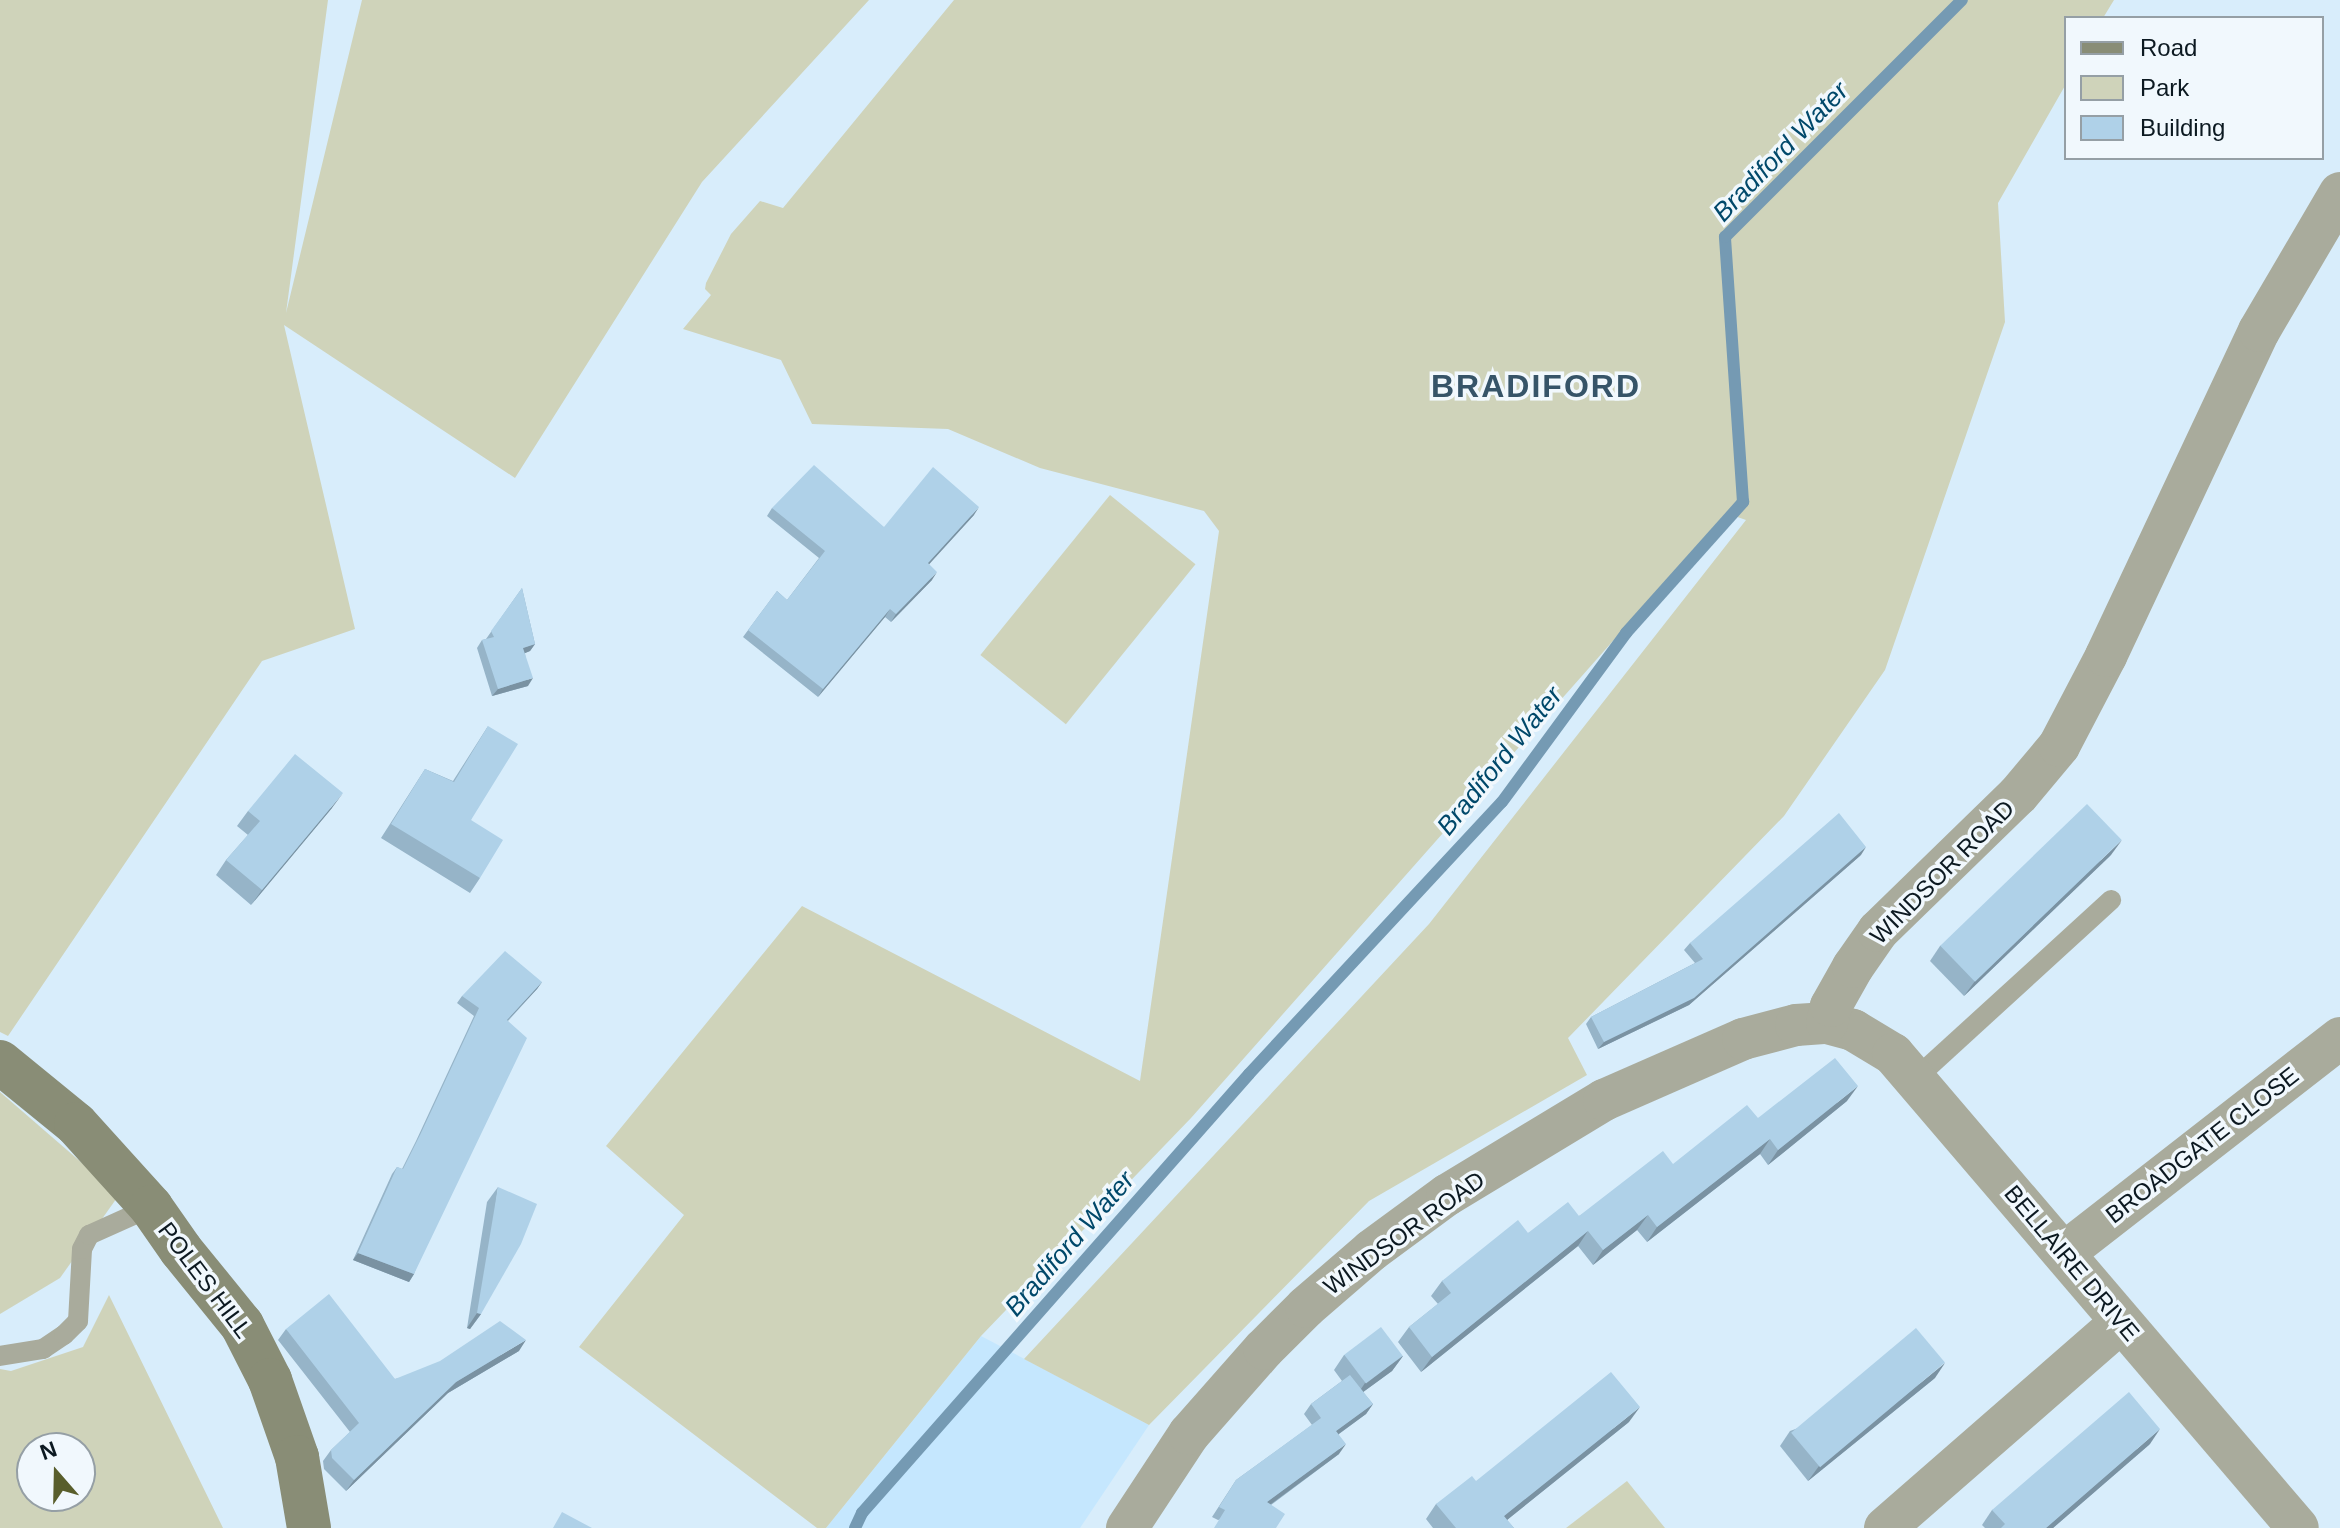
<!DOCTYPE html>
<style>
body{margin:0}
#map{position:relative;width:2340px;height:1528px;overflow:hidden;background:#d8edfb;font-family:Arial,sans-serif}
div>[style]{position:absolute}
.built>*{inset:0;background:#c5e7fe}
.green>*{inset:0;background:#cfd3ba;transform-origin:0 0}
.stream>*{height:12px;margin:-6px;padding:0 6px;transform-origin:6px;border-radius:6px;background:#759ab3}
.lane>*{height:20px;margin:-10px;padding:0 10px;transform-origin:10px;border-radius:10px;background:#a9ab9c}
.street>*{height:42px;margin:-21px;padding:0 21px;transform-origin:21px;border-radius:21px;background:#a9ab9c}
.secondary>*{height:44px;margin:-22px;padding:0 22px;transform-origin:22px;border-radius:22px;background:#898d76}
.wall>*{inset:0;background:#96b4c8}
.shaded-wall>*{inset:0;background:#7a92a2}
.building>*{inset:0;background:#afd1e8;transform-origin:0 0}
span{translate:-50% -50%;white-space:nowrap;text-align:center;line-height:1.15;-webkit-text-stroke:7px #f1f8fd;paint-order:stroke}
.street-label{font-size:24px;color:#0c1921}
.water-label{font-size:26px;color:#00486a;font-style:italic}
.district-label{font-size:32px;color:#365468;font-weight:700;letter-spacing:2px}
.legend{position:absolute;left:2064px;top:16px;width:260px;height:144px;box-sizing:border-box;background:#f1f8fd;border:2px solid #959fa5;margin:0;padding:10px 14px;list-style:none;font-size:24px;color:#0c1921}
.legend li{display:flex;align-items:center;gap:16px;height:40px}
.legend b{width:40px;border:2px solid #959fa5}
.north{position:absolute;left:16px;top:1432px;width:80px;height:80px;box-sizing:border-box;background:#f1f8fd;border:2px solid #959fa5;border-radius:50%;rotate:340deg;font-size:22px;font-weight:700;line-height:32px;text-align:center;color:#0c1921}
.north::after{content:'';display:block;margin:auto;width:28px;height:36px;background:#595e2c;clip-path:polygon(50% 0,100% 100%,50% 72%,0 100%)}
</style>
<div id="map">
<div class="built">
<i style="clip-path:polygon(981px 1336px,1149px 1425px,1080px 1528px,826px 1528px)"></i>
</div>
<div class="green">
<i style="clip-path:polygon(0 0,328px 0,286px 313px,362px 0,869px 0,702px 182px,515px 478px,284px 325px,355px 629px,262px 661px,8px 1036px,0 1032px)"></i>
<i style="clip-path:polygon(954px 0,2114px 0,2103px 18px,2066px 18px,2066px 84px,1998px 203px,2005px 322px,1885px 670px,1784px 816px,1568px 1038px,1587px 1075px,1369px 1201px,1149px 1425px,1024px 1359px,1429px 924px,1746px 520px,1726px 513px,1191px 1118px,981px 1336px,826px 1528px,817px 1528px,579px 1347px,684px 1215px,606px 1146px,802px 906px,1140px 1081px,1219px 531px,1204px 511px,1040px 468px,948px 429px,812px 424px,781px 360px,683px 329px,711px 295px,705px 289px,706px 283px,731px 234px,760px 201px,783px 208px)"></i>
<i style="left:1110px;top:495px;width:110px;height:206px;rotate:39deg"></i>
<i style="clip-path:polygon(0 1092px,119px 1195px,60px 1278px,0 1314px)"></i>
<i style="clip-path:polygon(evenodd,109px 1295px,223px 1528px,0 1528px,0 1369px,11px 1371px,83px 1347px,109px 1295px,32px 1448px,80px 1448px,80px 1496px,32px 1496px,32px 1448px)"></i>
<i style="clip-path:polygon(1627px 1481px,1665px 1528px,1566px 1528px)"></i>
</div>
<div class="stream">
<i style="left:855px;top:1528px;width:17px;rotate:-65deg"></i>
<i style="left:862px;top:1513px;width:585px;rotate:-48.6deg"></i>
<i style="left:1249px;top:1074px;width:371px;rotate:-47.1deg"></i>
<i style="left:1502px;top:802px;width:210px;rotate:-53.7deg"></i>
<i style="left:1626px;top:633px;width:176px;rotate:-48.2deg"></i>
<i style="left:1743px;top:502px;width:266px;rotate:-93.9deg"></i>
<i style="left:1725px;top:237px;width:335px;rotate:-45deg"></i>
</div>
<div class="lane">
<i style="left:1914px;top:1080px;width:267px;rotate:-42.4deg"></i>
<i style="left:0;top:1356px;width:44px;rotate:-9.2deg"></i>
<i style="left:43px;top:1349px;width:25px;rotate:-34deg"></i>
<i style="left:64px;top:1335px;width:20px;rotate:-45deg"></i>
<i style="left:78px;top:1321px;width:72px;rotate:-86.8deg"></i>
<i style="left:82px;top:1249px;width:16px;rotate:-63deg"></i>
<i style="left:89px;top:1235px;width:68px;rotate:-24.3deg"></i>
</div>
<div class="street">
<i style="left:1827px;top:1023px;width:27px;rotate:15deg"></i>
<i style="left:1853px;top:1030px;width:47px;rotate:31deg"></i>
<i style="left:1893px;top:1054px;width:623px;rotate:49.49deg"></i>
<i style="left:2064px;top:1253px;width:350px;rotate:-37.9deg"></i>
<i style="left:1127px;top:1528px;width:113px;rotate:-56.6deg"></i>
<i style="left:1189px;top:1434px;width:113px;rotate:-48.6deg"></i>
<i style="left:1264px;top:1349px;width:59px;rotate:-45deg"></i>
<i style="left:1306px;top:1307px;width:87px;rotate:-40.8deg"></i>
<i style="left:1372px;top:1250px;width:93px;rotate:-36.3deg"></i>
<i style="left:1447px;top:1195px;width:184px;rotate:-31.2deg"></i>
<i style="left:1604px;top:1100px;width:152px;rotate:-23.7deg"></i>
<i style="left:1743px;top:1039px;width:55px;rotate:-14.8deg"></i>
<i style="left:1796px;top:1025px;width:31px;rotate:-4deg"></i>
<i style="left:1827px;top:1023px;width:17px;rotate:-77deg"></i>
<i style="left:1831px;top:1006px;width:45px;rotate:-60.6deg"></i>
<i style="left:1853px;top:967px;width:44px;rotate:-55.2deg"></i>
<i style="left:1878px;top:931px;width:195px;rotate:-44.2deg"></i>
<i style="left:2018px;top:795px;width:64px;rotate:-50.1deg"></i>
<i style="left:2059px;top:746px;width:102px;rotate:-62.4deg"></i>
<i style="left:2106px;top:656px;width:359px;rotate:-64.8deg"></i>
<i style="left:2259px;top:331px;width:160px;rotate:-59.6deg"></i>
<i style="left:1885px;top:1528px;width:313px;rotate:-41.1deg"></i>
</div>
<div class="secondary">
<i style="left:0;top:1062px;width:98px;rotate:39.2deg"></i>
<i style="left:76px;top:1124px;width:112px;rotate:47.9deg"></i>
<i style="left:151px;top:1207px;width:52px;rotate:55.1deg"></i>
<i style="left:181px;top:1250px;width:97px;rotate:50.9deg"></i>
<i style="left:242px;top:1325px;width:62px;rotate:63deg"></i>
<i style="left:270px;top:1380px;width:82px;rotate:70.7deg"></i>
<i style="left:297px;top:1457px;width:72px;rotate:80.4deg"></i>
</div>
<div class="wall">
<i style="clip-path:polygon(772px 508px,884px 527px,974px 515px,929px 564px,932px 580px,891px 622px,885px 617px,818px 697px,743px 637px,777px 591px,787px 600px,819px 558px,767px 516px)"></i>
<i style="clip-path:polygon(522px 588px,535px 644px,530px 651px,525px 653px,528px 686px,492px 696px,477px 648px,482px 640px,486px 639px)"></i>
<i style="clip-path:polygon(488px 726px,471px 820px,480px 878px,470px 893px,381px 838px,425px 769px,453px 781px)"></i>
<i style="clip-path:polygon(332px 808px,251px 905px,216px 875px,226px 860px,248px 835px,237px 826px,248px 811px)"></i>
<i style="clip-path:polygon(1861px 855px,1689px 1005px,1598px 1049px,1586px 1024px,1591px 1017px,1695px 963px,1684px 950px,1690px 943px)"></i>
<i style="clip-path:polygon(2111px 855px,1964px 996px,1930px 961px,1940px 946px)"></i>
<i style="clip-path:polygon(542px 982px,537px 989px,508px 1021px,414px 1274px,409px 1282px,353px 1260px,392px 1174px,397px 1167px,402px 1169px,416px 1141px,474px 1016px,457px 1003px,462px 996px)"></i>
<i style="clip-path:polygon(1847px 1101px,1768px 1165px,1760px 1154px,1647px 1242px,1637px 1230px,1593px 1265px,1578px 1246px,1421px 1372px,1398px 1342px,1409px 1327px,1438px 1304px,1431px 1296px,1442px 1281px,1528px 1233px,1579px 1216px,1758px 1118px)"></i>
<i style="clip-path:polygon(498px 1187px,481px 1314px,470px 1329px,467px 1328px,487px 1202px)"></i>
<i style="clip-path:polygon(286px 1329px,395px 1379px,519px 1351px,448px 1393px,346px 1491px,324px 1469px,323px 1461px,331px 1450px,350px 1432px,278px 1340px)"></i>
<i style="clip-path:polygon(1344px 1355px,1403px 1356px,1392px 1371px,1363px 1392px,1373px 1404px,1366px 1414px,1339px 1434px,1339px 1454px,1271px 1505px,1218px 1520px,1212px 1517px,1236px 1480px,1312px 1425px,1304px 1414px,1311px 1404px,1342px 1381px,1334px 1370px)"></i>
<i style="clip-path:polygon(1935px 1378px,1808px 1481px,1780px 1446px,1790px 1431px)"></i>
<i style="clip-path:polygon(1629px 1422px,1507px 1520px,1514px 1528px,1433px 1528px,1426px 1519px,1436px 1504px)"></i>
<i style="clip-path:polygon(2150px 1444px,2053px 1528px,1985px 1528px,1982px 1525px,1992px 1510px)"></i>
</div>
<div class="shaded-wall">
<i style="clip-path:polygon(979px 507px,974px 515px,923px 571px,928px 563px)"></i>
<i style="clip-path:polygon(937px 572px,932px 580px,891px 622px,896px 614px)"></i>
<i style="clip-path:polygon(890px 609px,885px 617px,818px 697px,823px 689px)"></i>
<i style="clip-path:polygon(535px 644px,530px 651px,518px 656px,523px 648px)"></i>
<i style="clip-path:polygon(533px 678px,528px 686px,492px 696px,498px 689px)"></i>
<i style="clip-path:polygon(343px 793px,332px 808px,251px 905px,262px 890px)"></i>
<i style="clip-path:polygon(2122px 840px,2111px 855px,1964px 996px,1975px 981px)"></i>
<i style="clip-path:polygon(1866px 847px,1861px 855px,1689px 1005px,1598px 1049px,1604px 1042px)"></i>
<i style="clip-path:polygon(542px 982px,537px 989px,501px 1027px,507px 1020px)"></i>
<i style="clip-path:polygon(1858px 1086px,1847px 1101px,1768px 1165px,1778px 1150px)"></i>
<i style="clip-path:polygon(1770px 1139px,1760px 1154px,1647px 1242px,1657px 1227px)"></i>
<i style="clip-path:polygon(1648px 1215px,1637px 1230px,1593px 1265px,1603px 1250px)"></i>
<i style="clip-path:polygon(1588px 1231px,1578px 1246px,1421px 1372px,1432px 1357px)"></i>
<i style="clip-path:polygon(358px 1253px,414px 1274px,409px 1282px,353px 1260px)"></i>
<i style="clip-path:polygon(477px 1313px,481px 1314px,470px 1329px,467px 1328px)"></i>
<i style="clip-path:polygon(526px 1340px,519px 1351px,448px 1393px,346px 1491px,354px 1480px,456px 1382px)"></i>
<i style="clip-path:polygon(1403px 1356px,1392px 1371px,1355px 1398px,1365px 1383px)"></i>
<i style="clip-path:polygon(1945px 1363px,1935px 1378px,1808px 1481px,1819px 1466px)"></i>
<i style="clip-path:polygon(1373px 1404px,1366px 1414px,1329px 1441px,1336px 1431px)"></i>
<i style="clip-path:polygon(1640px 1407px,1629px 1422px,1497px 1528px,1504px 1516px)"></i>
<i style="clip-path:polygon(2160px 1429px,2150px 1444px,2053px 1528px,2046px 1528px)"></i>
<i style="clip-path:polygon(1346px 1444px,1339px 1454px,1260px 1512px,1267px 1502px)"></i>
</div>
<div class="building">
<i style="clip-path:polygon(814px 465px,884px 527px,933px 467px,979px 507px,928px 563px,937px 572px,896px 614px,890px 609px,823px 689px,748px 630px,777px 591px,787px 600px,825px 551px,772px 508px)"></i>
<i style="clip-path:polygon(522px 588px,535px 644px,523px 648px,533px 678px,498px 689px,482px 640px,494px 637px,491px 631px)"></i>
<i style="clip-path:polygon(488px 726px,518px 744px,471px 820px,503px 840px,480px 878px,391px 824px,425px 769px,454px 782px)"></i>
<i style="clip-path:polygon(295px 754px,343px 793px,262px 890px,226px 860px,260px 821px,248px 811px)"></i>
<i style="left:2087px;top:804px;width:50px;height:204px;rotate:46deg"></i>
<i style="clip-path:polygon(1839px 813px,1866px 847px,1694px 998px,1604px 1042px,1591px 1017px,1703px 959px,1690px 943px)"></i>
<i style="clip-path:polygon(505px 951px,542px 982px,507px 1020px,527px 1038px,414px 1274px,358px 1253px,397px 1167px,403px 1169px,421px 1133px,479px 1008px,462px 996px)"></i>
<i style="clip-path:polygon(1835px 1058px,1858px 1086px,1778px 1150px,1770px 1139px,1657px 1227px,1648px 1215px,1603px 1250px,1588px 1231px,1432px 1357px,1409px 1327px,1451px 1293px,1442px 1281px,1518px 1220px,1528px 1233px,1568px 1202px,1579px 1216px,1663px 1151px,1673px 1164px,1747px 1105px,1758px 1118px)"></i>
<i style="clip-path:polygon(498px 1187px,537px 1204px,521px 1244px,481px 1314px,477px 1313px)"></i>
<i style="clip-path:polygon(329px 1294px,395px 1379px,440px 1361px,500px 1321px,526px 1340px,456px 1382px,354px 1480px,332px 1458px,331px 1450px,359px 1423px,286px 1329px)"></i>
<i style="left:1381px;top:1327px;width:36px;height:46px;rotate:53deg"></i>
<i style="left:1916px;top:1328px;width:45px;height:163px;rotate:50deg"></i>
<i style="clip-path:polygon(1611px 1372px,1640px 1407px,1504px 1516px,1514px 1528px,1456px 1528px,1436px 1504px,1472px 1476px,1476px 1481px)"></i>
<i style="clip-path:polygon(1350px 1375px,1373px 1404px,1336px 1431px,1346px 1444px,1267px 1502px,1285px 1514px,1276px 1528px,1214px 1528px,1225px 1510px,1219px 1507px,1236px 1480px,1321px 1418px,1311px 1404px)"></i>
<i style="clip-path:polygon(2129px 1392px,2160px 1429px,2046px 1528px,2001px 1528px,2005px 1524px,1992px 1510px)"></i>
<i style="clip-path:polygon(562px 1512px,592px 1528px,553px 1528px)"></i>
</div>
<div class="street-label">
<span style="left:1942px;top:872px;rotate:-45deg">WINDSOR ROAD</span>
<span style="left:2202px;top:1145px;rotate:-38deg">BROADGATE CLOSE</span>
<span style="left:1404px;top:1233px;rotate:-36deg">WINDSOR ROAD</span>
<span style="left:2072px;top:1263px;rotate:50deg">BELLAIRE DRIVE</span>
<span style="left:205px;top:1280px;rotate:53deg">POLES HILL</span>
</div>
<div class="water-label">
<span style="left:1781px;top:152px;rotate:-46deg">Bradiford Water</span>
<span style="left:1500px;top:761px;rotate:-51deg">Bradiford Water</span>
<span style="left:1070px;top:1244px;rotate:-49deg">Bradiford Water</span>
</div>
<div class="district-label">
<span style="left:1536px;top:386px">BRADIFORD</span>
</div>
<ul class="legend">
<li><b style="height:10px;background:#898d76"></b>Road</li>
<li><b style="height:22px;background:#cfd3ba"></b>Park</li>
<li><b style="height:22px;background:#afd1e8"></b>Building</li>
</ul>
<div class="north">N</div>
</div>
